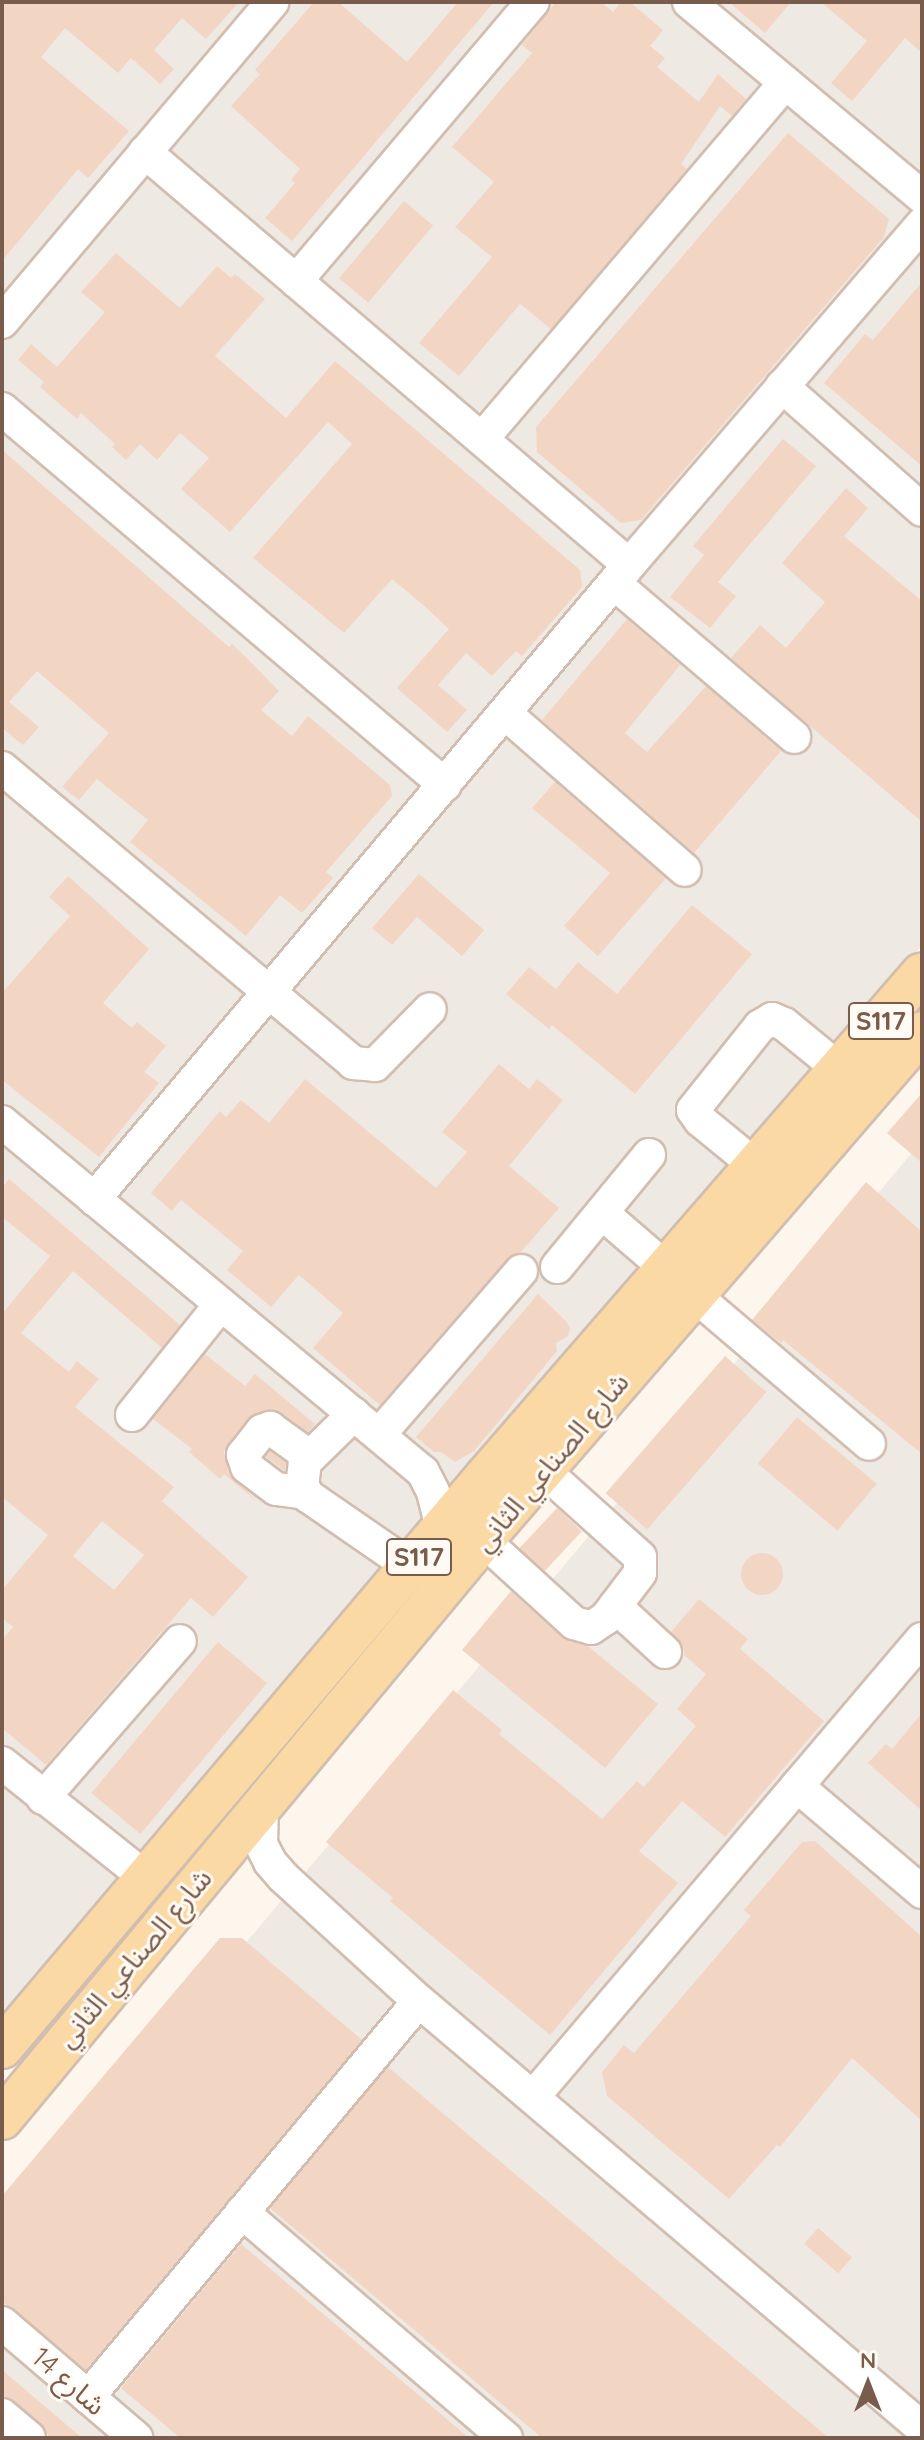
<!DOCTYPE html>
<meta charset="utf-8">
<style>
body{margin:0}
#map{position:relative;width:924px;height:2440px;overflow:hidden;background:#fdf6ec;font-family:Quicksand,"Noto Sans Arabic",sans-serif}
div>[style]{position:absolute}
.industrial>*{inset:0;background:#efe9e4}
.building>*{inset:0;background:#f3d5c3;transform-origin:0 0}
.round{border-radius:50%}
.roads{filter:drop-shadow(2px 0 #d1beb0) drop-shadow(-2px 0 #d1beb0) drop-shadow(0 2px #d1beb0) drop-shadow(0 -2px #d1beb0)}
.minor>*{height:32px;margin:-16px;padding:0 16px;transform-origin:16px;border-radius:16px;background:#fff}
.major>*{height:40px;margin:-20px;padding:0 20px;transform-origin:20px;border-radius:20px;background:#fbd9a5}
span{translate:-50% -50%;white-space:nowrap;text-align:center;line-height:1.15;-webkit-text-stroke:6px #fffaf3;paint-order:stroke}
.shield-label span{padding:2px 6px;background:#fffaf3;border:2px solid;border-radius:6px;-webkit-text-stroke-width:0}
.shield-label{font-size:26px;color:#7a5c4d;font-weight:700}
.street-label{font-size:28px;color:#7a5c4d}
.frame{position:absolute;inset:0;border:4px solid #7a5c4d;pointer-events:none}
.north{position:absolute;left:828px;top:2344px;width:80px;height:80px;-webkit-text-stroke:6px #fffaf3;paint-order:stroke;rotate:0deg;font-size:22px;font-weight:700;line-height:32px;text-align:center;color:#7a5c4d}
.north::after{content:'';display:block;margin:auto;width:28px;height:36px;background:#7a5c4d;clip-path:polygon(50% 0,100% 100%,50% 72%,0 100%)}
</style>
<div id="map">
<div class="industrial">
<i style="clip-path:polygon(2px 2px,922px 2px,922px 945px,2px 2033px)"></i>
<i style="clip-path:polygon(922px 1141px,922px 2438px,2px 2438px,2px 2232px)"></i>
</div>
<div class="building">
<i style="clip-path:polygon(2px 2px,239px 2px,206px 39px,182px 18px,154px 50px,174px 69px,160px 84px,131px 58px,118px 73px,65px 28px,41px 57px,129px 131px,88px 178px,78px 169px,2px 261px)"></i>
<i style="clip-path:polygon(314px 2px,338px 2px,407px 62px,458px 2px,494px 2px,292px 241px,265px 218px,295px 183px,291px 180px,300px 169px,231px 106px,260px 74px,255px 70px)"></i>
<i style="clip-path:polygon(556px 2px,601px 2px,613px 12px,621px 2px,630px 2px,663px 30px,650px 46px,665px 58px,657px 67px,699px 102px,718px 74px,746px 99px,732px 116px,720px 106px,681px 164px,687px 169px,551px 329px,520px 304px,459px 376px,419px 343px,492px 257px,455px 227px,494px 182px,452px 147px,532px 53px,522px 45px)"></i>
<i style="clip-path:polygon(729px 2px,791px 2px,765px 33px)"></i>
<i style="clip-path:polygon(821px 2px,922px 2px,922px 53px,905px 38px,852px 101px,831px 83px,867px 41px)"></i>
<i style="clip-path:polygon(788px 133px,889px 219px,884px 237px,641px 520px,621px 523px,537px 452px,536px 427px)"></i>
<i style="left:404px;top:201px;width:38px;height:101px;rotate:40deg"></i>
<i style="clip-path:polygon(116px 253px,180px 308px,217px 266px,231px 278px,235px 274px,265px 299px,215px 356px,286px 418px,335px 361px,580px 570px,582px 587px,522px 656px,516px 651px,492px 676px,466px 653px,438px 685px,467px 710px,447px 732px,397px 688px,449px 629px,422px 604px,392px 579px,344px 633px,253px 558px,352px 444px,328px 422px,230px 532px,181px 489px,209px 458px,180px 433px,157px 460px,140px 444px,126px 460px,112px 447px,115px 444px,81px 413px,77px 419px,40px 387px,44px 382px,18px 360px,31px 344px,57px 367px,105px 312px,81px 292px)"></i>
<i style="clip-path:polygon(922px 282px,922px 466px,824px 383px,865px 334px,873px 340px)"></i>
<i style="clip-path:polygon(783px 439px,816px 466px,718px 582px,736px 596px,710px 628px,670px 597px,704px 555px,693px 546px)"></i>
<i style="clip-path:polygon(2px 450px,229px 647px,232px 644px,245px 656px,279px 691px,261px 710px,292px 736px,308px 716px,390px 785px,392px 796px,326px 872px,333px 878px,302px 913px,280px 895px,246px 936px,130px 842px,148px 820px,97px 779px,79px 800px,62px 787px,109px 733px,37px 671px,9px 702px,39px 727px,23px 745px,2px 728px)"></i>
<i style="clip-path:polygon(846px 488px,868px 508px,844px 536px,922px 601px,922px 822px,731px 658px,760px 625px,786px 648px,825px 602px,782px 563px)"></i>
<i style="clip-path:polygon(627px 619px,680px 665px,625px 733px,647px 752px,706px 686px,781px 751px,694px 853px,542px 720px)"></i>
<i style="clip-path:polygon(555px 782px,666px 878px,598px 956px,564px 926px,610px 873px,532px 808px)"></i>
<i style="clip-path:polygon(419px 874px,484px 930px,462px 956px,417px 917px,392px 945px,372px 928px)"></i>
<i style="clip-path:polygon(68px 876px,149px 949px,103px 1003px,132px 1028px,137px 1022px,166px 1046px,144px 1072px,159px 1083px,99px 1157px,2px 1080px,2px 993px,70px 916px,49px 897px)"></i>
<i style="clip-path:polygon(692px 905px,752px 954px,635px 1094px,552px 1025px,549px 1029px,506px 994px,529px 967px,556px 989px,578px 962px,617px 994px)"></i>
<i style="clip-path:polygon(499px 1064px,529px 1089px,537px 1079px,563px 1100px,509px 1166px,559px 1208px,521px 1252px,507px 1259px,380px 1405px,313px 1348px,343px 1313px,299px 1275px,271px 1307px,227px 1270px,243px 1251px,181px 1200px,172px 1211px,151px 1193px,220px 1111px,226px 1117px,241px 1100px,269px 1123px,305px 1079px,436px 1188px,467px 1152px,442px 1132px)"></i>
<i style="clip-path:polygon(922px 1093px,922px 1163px,887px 1133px)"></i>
<i style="clip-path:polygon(evenodd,9px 1179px,180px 1325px,162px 1348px,73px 1271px,21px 1333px,69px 1372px,77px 1361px,99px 1379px,75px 1407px,174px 1487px,162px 1501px,248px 1577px,213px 1617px,191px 1598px,46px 1765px,2px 1728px,2px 1640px,13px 1627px,2px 1618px,2px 1590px,48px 1535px,2px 1497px,2px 1314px,50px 1256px,2px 1217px,2px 1188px,9px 1179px,102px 1521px,144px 1555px,114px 1590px,73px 1556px,102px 1521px)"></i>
<i style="clip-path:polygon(866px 1182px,922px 1232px,922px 1454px,783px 1340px,781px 1343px,752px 1320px)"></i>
<i style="clip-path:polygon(538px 1294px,566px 1321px,570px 1328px,568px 1336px,556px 1343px,557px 1351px,474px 1451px,455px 1462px,441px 1452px,434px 1452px,416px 1437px)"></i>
<i style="clip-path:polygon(205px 1354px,245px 1386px,255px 1374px,315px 1424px,308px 1432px,280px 1412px,264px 1410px,248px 1419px,228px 1443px,224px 1452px,229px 1474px,259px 1503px,224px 1474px,220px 1479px,189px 1452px,192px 1449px,153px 1419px)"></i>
<i style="left:725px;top:1356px;width:55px;height:182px;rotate:41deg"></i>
<i style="left:797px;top:1417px;width:104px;height:61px;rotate:40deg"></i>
<i style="clip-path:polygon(270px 1451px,286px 1463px,285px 1471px,266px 1457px)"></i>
<i style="left:557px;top:1508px;width:34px;height:55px;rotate:43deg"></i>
<i class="round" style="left:741px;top:1553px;width:42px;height:42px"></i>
<i style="clip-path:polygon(511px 1591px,561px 1637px,589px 1647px,658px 1704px,605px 1768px,462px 1650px)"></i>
<i style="clip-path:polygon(699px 1599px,748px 1639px,740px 1649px,824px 1721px,725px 1837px,682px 1801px,660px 1827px,639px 1851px,678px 1883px,550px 2035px,390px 1901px,393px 1898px,326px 1842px,453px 1690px,502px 1730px,499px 1734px,602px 1819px,637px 1781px,644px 1787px,696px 1726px,677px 1709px,706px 1674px,684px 1655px,683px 1646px,671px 1632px)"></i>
<i style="left:218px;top:1642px;width:64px;height:197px;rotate:40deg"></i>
<i style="clip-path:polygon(922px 1713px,922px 1811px,868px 1763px,886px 1744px,892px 1749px)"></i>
<i style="clip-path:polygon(815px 1841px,922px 1937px,922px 2121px,852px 2058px,780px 2147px,777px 2145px,729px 2199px,607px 2096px,602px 2072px,624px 2045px,634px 2053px,751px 1916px,744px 1910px,802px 1842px)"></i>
<i style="clip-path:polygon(220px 1938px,242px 1938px,362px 2040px,86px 2370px,2px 2301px,2px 2196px)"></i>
<i style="clip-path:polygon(388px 2067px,829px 2438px,542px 2438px,270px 2208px)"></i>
<i style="left:818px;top:2228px;width:45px;height:21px;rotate:41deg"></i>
<i style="clip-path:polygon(241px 2244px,469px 2438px,180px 2438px,121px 2388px)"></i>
<i style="clip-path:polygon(2px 2370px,82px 2438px,50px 2438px,41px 2424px,14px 2401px,2px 2396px)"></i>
</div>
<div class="roads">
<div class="minor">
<i style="left:689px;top:2px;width:304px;rotate:39.9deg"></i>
<i style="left:145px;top:152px;width:636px;rotate:40.47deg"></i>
<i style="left:296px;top:281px;width:366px;rotate:-49.7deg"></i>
<i style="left:2px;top:322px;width:419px;rotate:-49.8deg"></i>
<i style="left:782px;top:386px;width:187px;rotate:41.5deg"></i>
<i style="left:2px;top:409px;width:581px;rotate:40.32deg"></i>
<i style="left:482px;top:439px;width:467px;rotate:-49.6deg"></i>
<i style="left:614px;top:583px;width:237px;rotate:40.5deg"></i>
<i style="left:506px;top:714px;width:237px;rotate:41.1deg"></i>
<i style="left:2px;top:768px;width:459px;rotate:40deg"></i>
<i style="left:353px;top:1063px;width:22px;rotate:5deg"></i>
<i style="left:375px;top:1065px;width:78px;rotate:-45.5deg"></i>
<i style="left:2px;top:1122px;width:547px;rotate:39.74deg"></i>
<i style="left:423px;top:1472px;width:22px;rotate:63deg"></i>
<i style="left:433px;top:1492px;width:38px;rotate:76deg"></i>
<i style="left:756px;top:1166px;width:72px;rotate:-140.6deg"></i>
<i style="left:700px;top:1120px;width:12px;rotate:-125deg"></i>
<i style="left:693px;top:1110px;width:107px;rotate:-51.4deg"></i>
<i style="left:760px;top:1026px;width:14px;rotate:-30deg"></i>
<i style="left:772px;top:1019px;width:13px;rotate:23deg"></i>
<i style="left:784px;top:1024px;width:71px;rotate:39.3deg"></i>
<i style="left:94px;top:1199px;width:830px;rotate:-49.84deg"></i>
<i style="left:629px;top:565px;width:450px;rotate:-49.3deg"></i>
<i style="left:602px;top:1213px;width:84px;rotate:40.7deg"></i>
<i style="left:557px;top:1267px;width:145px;rotate:-50.6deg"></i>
<i style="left:693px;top:1294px;width:231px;rotate:40.4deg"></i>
<i style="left:354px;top:1414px;width:69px;rotate:135.6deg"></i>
<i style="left:305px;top:1462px;width:23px;rotate:97deg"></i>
<i style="left:302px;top:1485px;width:13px;rotate:61deg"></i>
<i style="left:308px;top:1496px;width:125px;rotate:34.6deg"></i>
<i style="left:132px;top:1415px;width:142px;rotate:-51.3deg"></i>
<i style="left:379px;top:1435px;width:217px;rotate:-49.1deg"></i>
<i style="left:306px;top:1493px;width:30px;rotate:-172deg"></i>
<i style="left:276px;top:1489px;width:36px;rotate:-143deg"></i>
<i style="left:247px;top:1467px;width:13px;rotate:-108deg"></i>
<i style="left:243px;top:1455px;width:31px;rotate:-52deg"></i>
<i style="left:262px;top:1431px;width:9px;rotate:-21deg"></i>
<i style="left:270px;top:1428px;width:48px;rotate:35.7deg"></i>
<i style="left:483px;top:1540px;width:123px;rotate:42.4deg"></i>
<i style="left:574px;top:1623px;width:18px;rotate:16deg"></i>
<i style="left:591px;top:1628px;width:18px;rotate:-34deg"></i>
<i style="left:606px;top:1618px;width:56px;rotate:-52.9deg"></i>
<i style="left:640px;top:1573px;width:16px;rotate:-90deg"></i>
<i style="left:640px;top:1557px;width:130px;rotate:-138.1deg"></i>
<i style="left:615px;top:1606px;width:68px;rotate:42.6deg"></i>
<i style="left:2px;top:1763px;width:184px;rotate:38.6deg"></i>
<i style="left:797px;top:1786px;width:164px;rotate:40.3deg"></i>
<i style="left:43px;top:1798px;width:208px;rotate:-48.9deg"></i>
<i style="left:262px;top:1804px;width:40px;rotate:91.4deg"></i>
<i style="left:261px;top:1844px;width:20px;rotate:63deg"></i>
<i style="left:270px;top:1862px;width:20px;rotate:49deg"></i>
<i style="left:283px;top:1877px;width:184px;rotate:42.4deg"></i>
<i style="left:419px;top:2001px;width:660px;rotate:40.33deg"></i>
<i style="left:533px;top:2097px;width:601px;rotate:-49.66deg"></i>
<i style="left:242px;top:2212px;width:348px;rotate:40.6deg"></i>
<i style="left:2px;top:2323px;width:177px;rotate:40.6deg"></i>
<i style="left:88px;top:2397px;width:516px;rotate:-50.11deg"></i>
<i style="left:2px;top:2415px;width:35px;rotate:40deg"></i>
</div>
<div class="major">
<i style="left:2px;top:2048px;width:746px;rotate:-49.78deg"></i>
<i style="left:484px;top:1478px;width:668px;rotate:-49.06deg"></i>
<i style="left:2px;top:2119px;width:753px;rotate:-50.28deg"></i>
<i style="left:483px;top:1540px;width:671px;rotate:-49.17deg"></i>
</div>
</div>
<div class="shield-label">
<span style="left:881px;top:1021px">S117</span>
<span style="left:419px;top:1557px">S117</span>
</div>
<div class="street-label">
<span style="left:551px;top:1462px;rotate:-50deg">شارع الصناعي الثاني</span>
<span style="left:134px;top:1958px;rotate:-50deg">شارع الصناعي الثاني</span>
<span style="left:69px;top:2381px;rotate:41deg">شارع 14</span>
</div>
<div class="frame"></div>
<div class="north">N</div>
</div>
